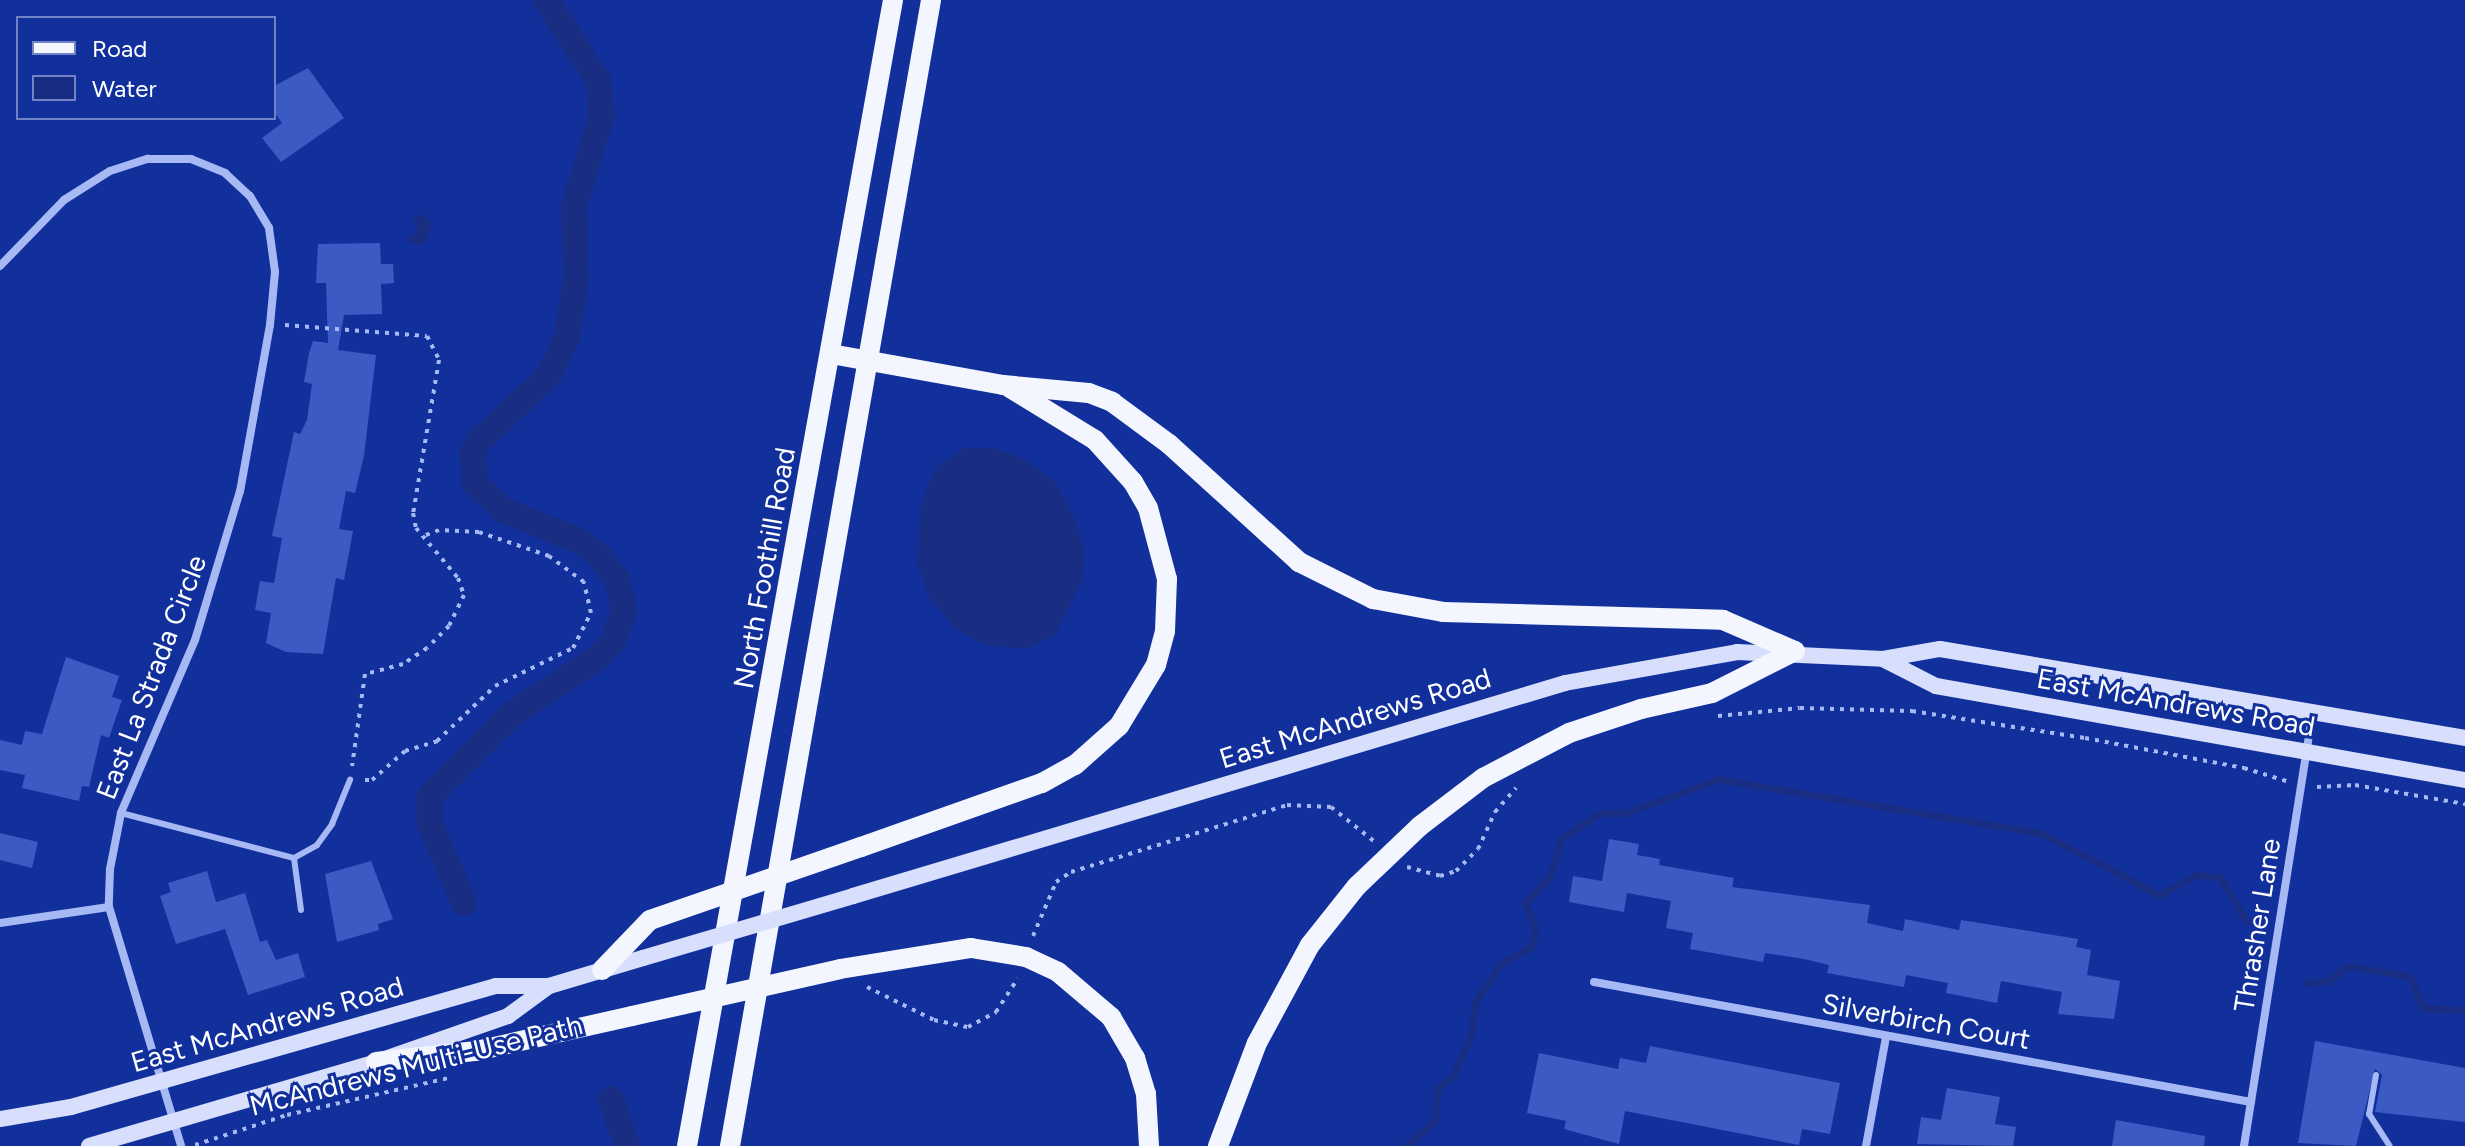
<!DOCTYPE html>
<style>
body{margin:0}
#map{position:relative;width:2465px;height:1146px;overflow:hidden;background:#12309c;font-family:Figtree,sans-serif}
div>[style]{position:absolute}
.water>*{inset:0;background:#192e82}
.stream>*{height:7px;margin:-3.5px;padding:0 3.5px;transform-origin:3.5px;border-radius:3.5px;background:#192e82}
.canal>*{height:26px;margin:-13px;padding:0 13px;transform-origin:13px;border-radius:13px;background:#192e82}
.building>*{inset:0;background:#3b5ac3}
.path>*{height:4px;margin-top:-2px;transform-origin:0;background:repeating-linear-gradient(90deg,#a7b9f4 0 4px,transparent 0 10px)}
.service>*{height:6px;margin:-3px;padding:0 3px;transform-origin:3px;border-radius:3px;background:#a7b9f4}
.minor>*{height:8px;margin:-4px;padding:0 4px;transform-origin:4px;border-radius:4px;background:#a7b9f4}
.secondary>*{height:16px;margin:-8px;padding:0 8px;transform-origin:8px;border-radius:8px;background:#d7dffd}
.primary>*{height:20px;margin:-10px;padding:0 10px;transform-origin:10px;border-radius:10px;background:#f4f6ff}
.secondary-bridge>*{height:16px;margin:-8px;padding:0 8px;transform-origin:8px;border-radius:8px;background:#d7dffd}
.primary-bridge>*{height:20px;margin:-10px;padding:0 10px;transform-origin:10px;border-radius:10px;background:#f4f6ff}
span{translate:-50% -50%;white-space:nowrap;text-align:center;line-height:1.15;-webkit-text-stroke:6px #12309c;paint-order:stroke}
.street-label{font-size:28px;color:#fff}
.legend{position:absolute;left:16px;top:16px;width:260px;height:104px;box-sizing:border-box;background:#12309c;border:2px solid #7183c4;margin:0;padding:10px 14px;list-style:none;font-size:24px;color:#fff}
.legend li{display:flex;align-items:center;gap:16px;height:40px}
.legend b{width:40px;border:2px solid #7183c4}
</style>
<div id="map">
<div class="water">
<i style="clip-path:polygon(422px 214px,431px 222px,428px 240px,420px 246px,406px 240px,417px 231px,413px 218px)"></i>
<i style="clip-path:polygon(965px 448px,993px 448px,1025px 459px,1055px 481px,1075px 519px,1085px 554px,1082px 580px,1055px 635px,1026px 649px,985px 645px,955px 629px,929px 597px,918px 565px,920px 506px,936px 466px)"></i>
</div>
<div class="stream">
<i style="left:2307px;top:983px;width:22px;rotate:-5deg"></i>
<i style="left:2329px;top:981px;width:23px;rotate:-40deg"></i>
<i style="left:2347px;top:966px;width:63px;rotate:9.2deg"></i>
<i style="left:2409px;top:976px;width:35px;rotate:66deg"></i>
<i style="left:2423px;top:1008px;width:42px;rotate:2.7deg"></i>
<i style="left:1406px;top:1146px;width:38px;rotate:-41deg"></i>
<i style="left:1435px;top:1121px;width:32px;rotate:-86deg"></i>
<i style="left:1437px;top:1089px;width:23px;rotate:-41deg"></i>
<i style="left:1454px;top:1074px;width:42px;rotate:-65.9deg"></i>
<i style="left:1471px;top:1036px;width:34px;rotate:-83deg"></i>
<i style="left:1475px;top:1002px;width:46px;rotate:-55.6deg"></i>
<i style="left:1501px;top:964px;width:36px;rotate:-30deg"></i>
<i style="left:1532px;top:946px;width:18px;rotate:-81deg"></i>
<i style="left:1535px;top:928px;width:27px;rotate:-112deg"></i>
<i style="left:1525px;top:903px;width:35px;rotate:-47deg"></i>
<i style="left:1549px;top:877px;width:41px;rotate:-71.6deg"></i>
<i style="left:1562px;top:838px;width:45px;rotate:-33.3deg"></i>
<i style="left:1600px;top:813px;width:26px"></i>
<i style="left:1626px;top:813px;width:99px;rotate:-20.1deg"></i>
<i style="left:1719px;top:779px;width:329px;rotate:9.6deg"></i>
<i style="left:2043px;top:834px;width:131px;rotate:27.7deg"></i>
<i style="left:2159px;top:895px;width:43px;rotate:-27.8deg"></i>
<i style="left:2197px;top:875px;width:23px;rotate:5deg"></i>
<i style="left:2220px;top:877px;width:51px;rotate:59.4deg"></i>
</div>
<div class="canal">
<i style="left:464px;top:903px;width:86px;rotate:-113.3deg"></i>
<i style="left:430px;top:824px;width:28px;rotate:-90deg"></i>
<i style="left:430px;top:796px;width:116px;rotate:-45deg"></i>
<i style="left:512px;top:714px;width:104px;rotate:-33.2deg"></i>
<i style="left:599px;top:657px;width:21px;rotate:-49deg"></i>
<i style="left:613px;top:641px;width:33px;rotate:-70deg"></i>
<i style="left:624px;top:610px;width:31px;rotate:-103deg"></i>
<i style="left:617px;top:580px;width:31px;rotate:-126deg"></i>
<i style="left:599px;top:555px;width:24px;rotate:-144deg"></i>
<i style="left:580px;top:541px;width:83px;rotate:-158.1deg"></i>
<i style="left:503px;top:510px;width:39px;rotate:-136deg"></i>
<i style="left:475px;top:483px;width:30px;rotate:-94deg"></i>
<i style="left:473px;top:453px;width:13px;rotate:-63deg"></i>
<i style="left:479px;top:441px;width:96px;rotate:-43.3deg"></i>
<i style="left:549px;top:375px;width:42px;rotate:-64.7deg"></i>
<i style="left:567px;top:337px;width:60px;rotate:-81.3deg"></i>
<i style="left:576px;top:278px;width:72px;rotate:-91.6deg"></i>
<i style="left:574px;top:206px;width:95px;rotate:-72.9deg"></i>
<i style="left:602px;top:115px;width:35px;rotate:-97deg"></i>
<i style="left:598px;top:80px;width:95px;rotate:-123deg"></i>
<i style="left:611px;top:1099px;width:50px;rotate:71.2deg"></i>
</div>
<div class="building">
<i style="clip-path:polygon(308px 68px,344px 118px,281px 162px,262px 138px,282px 123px,274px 112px,274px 86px)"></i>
<i style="clip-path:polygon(380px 243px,381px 264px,393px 264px,394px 283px,381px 284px,382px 314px,344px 315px,338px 350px,376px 355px,364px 456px,355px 493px,346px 491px,339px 529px,353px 531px,344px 580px,336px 578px,323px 654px,286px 652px,266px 643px,271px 613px,255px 610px,260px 581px,274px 583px,282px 538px,272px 536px,294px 432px,300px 434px,307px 420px,312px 384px,304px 382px,309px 353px,313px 341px,328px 343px,326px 283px,316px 283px,318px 244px)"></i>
<i style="clip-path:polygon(66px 657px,119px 676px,112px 697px,122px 700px,109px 738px,101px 735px,89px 787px,82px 786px,79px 801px,22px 788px,25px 775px,0 770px,0 740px,22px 745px,25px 731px,42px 734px)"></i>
<i style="clip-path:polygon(0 833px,38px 842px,32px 868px,0 860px)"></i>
<i style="clip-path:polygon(1609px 839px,1639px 844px,1637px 855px,1660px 859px,1659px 865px,1734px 878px,1732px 887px,1870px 905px,1867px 923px,1903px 931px,1905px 919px,1959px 930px,1961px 920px,2078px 939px,2076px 947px,2091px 950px,2087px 975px,2120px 981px,2114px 1019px,2058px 1014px,2062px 992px,2001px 981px,1997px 1003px,1946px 993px,1948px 983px,1906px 975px,1904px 987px,1827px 973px,1829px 965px,1804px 959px,1765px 953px,1763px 962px,1690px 949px,1693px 933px,1666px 928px,1671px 901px,1627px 893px,1624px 912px,1569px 902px,1573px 876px,1602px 881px)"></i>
<i style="clip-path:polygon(371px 861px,393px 919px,378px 924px,379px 930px,337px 942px,325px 874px)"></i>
<i style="clip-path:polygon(207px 871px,216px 902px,245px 893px,260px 942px,267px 940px,276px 960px,298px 953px,305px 977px,248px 995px,225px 929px,176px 944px,160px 896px,171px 892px,168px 883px)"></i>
<i style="clip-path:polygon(2315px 1041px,2465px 1068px,2465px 1122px,2375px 1112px,2382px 1075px,2375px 1069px,2356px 1146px,2298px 1143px)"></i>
<i style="clip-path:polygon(1650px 1046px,1840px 1083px,1830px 1134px,1802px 1129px,1799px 1145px,1625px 1111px,1619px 1144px,1564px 1129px,1566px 1121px,1527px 1113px,1539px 1053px,1618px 1069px,1620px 1058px,1646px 1063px)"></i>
<i style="clip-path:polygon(1947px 1088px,2000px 1097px,1995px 1124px,2016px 1127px,2013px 1146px,1917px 1144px,1921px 1117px,1941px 1120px)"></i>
<i style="clip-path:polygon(2116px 1120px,2205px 1136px,2204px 1146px,2112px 1146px)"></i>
</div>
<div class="path">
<i style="left:285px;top:325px;width:142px;rotate:4.4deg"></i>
<i style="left:427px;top:336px;width:27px;rotate:63deg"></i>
<i style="left:439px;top:360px;width:155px;rotate:99.6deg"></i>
<i style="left:413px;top:513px;width:15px;rotate:79deg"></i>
<i style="left:416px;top:528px;width:65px;rotate:50deg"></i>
<i style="left:458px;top:578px;width:18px;rotate:71deg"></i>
<i style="left:464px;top:595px;width:34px;rotate:116deg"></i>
<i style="left:449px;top:626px;width:31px;rotate:135deg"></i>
<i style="left:427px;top:648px;width:29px;rotate:146deg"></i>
<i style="left:403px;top:664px;width:39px;rotate:165deg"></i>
<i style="left:365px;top:674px;width:93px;rotate:98deg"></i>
<i style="left:1718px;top:716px;width:82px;rotate:-5.6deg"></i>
<i style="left:1800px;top:708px;width:112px;rotate:1.5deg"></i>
<i style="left:1912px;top:711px;width:175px;rotate:8.9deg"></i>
<i style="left:2085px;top:738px;width:162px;rotate:10.7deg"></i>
<i style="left:2244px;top:768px;width:47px;rotate:17.3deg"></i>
<i style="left:365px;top:780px;width:7px"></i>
<i style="left:372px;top:780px;width:44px;rotate:-41.3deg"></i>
<i style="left:405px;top:751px;width:34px;rotate:-17deg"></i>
<i style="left:437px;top:741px;width:80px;rotate:-43.5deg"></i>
<i style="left:495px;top:686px;width:87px;rotate:-26deg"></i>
<i style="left:573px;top:648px;width:39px;rotate:-63deg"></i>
<i style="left:591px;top:613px;width:32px;rotate:-103deg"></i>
<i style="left:584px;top:582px;width:44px;rotate:-143.4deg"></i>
<i style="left:549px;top:556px;width:74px;rotate:-161.1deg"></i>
<i style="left:479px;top:532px;width:40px;rotate:-177.1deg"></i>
<i style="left:439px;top:530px;width:17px;rotate:159deg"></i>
<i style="left:2317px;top:787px;width:38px;rotate:-3deg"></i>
<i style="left:2355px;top:785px;width:112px;rotate:9.8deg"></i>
<i style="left:1407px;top:867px;width:34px;rotate:15deg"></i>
<i style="left:1440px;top:876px;width:17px;rotate:-17deg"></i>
<i style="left:1456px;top:871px;width:31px;rotate:-45deg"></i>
<i style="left:1478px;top:849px;width:41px;rotate:-65.3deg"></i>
<i style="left:1495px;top:812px;width:32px;rotate:-49deg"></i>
<i style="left:1033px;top:936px;width:59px;rotate:-66.9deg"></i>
<i style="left:1056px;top:882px;width:18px;rotate:-34deg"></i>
<i style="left:1071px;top:872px;width:226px;rotate:-17.2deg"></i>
<i style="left:1287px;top:805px;width:44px;rotate:2.6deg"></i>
<i style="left:1331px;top:807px;width:56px;rotate:38.5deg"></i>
<i style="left:867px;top:987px;width:75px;rotate:26.2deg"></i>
<i style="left:934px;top:1020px;width:35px;rotate:12deg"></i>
<i style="left:968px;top:1027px;width:32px;rotate:-28deg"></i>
<i style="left:996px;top:1012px;width:40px;rotate:-57.1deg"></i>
<i style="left:195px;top:1145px;width:97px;rotate:-18.1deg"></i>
<i style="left:287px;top:1115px;width:165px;rotate:-12.9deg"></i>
</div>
<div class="service">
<i style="left:121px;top:813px;width:179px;rotate:14.6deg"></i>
<i style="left:301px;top:910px;width:52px;rotate:-97.7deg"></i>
<i style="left:294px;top:858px;width:26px;rotate:-29deg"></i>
<i style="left:317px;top:845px;width:26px;rotate:-54deg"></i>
<i style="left:332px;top:824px;width:48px;rotate:-67.8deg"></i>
<i style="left:2376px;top:1075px;width:40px;rotate:100deg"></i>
<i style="left:2369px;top:1114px;width:38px;rotate:57deg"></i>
</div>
<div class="minor">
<i style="left:0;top:266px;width:92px;rotate:-45.9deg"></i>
<i style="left:64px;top:200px;width:54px;rotate:-32.2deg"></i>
<i style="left:110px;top:171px;width:40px;rotate:-18deg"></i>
<i style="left:148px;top:159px;width:43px"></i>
<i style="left:191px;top:159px;width:37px;rotate:22deg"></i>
<i style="left:225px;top:173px;width:34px;rotate:43deg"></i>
<i style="left:250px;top:196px;width:37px;rotate:59deg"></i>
<i style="left:269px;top:228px;width:44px;rotate:82.2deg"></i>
<i style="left:275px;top:272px;width:53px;rotate:95.4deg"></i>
<i style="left:270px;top:325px;width:169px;rotate:100.2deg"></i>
<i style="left:240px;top:491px;width:156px;rotate:106.8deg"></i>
<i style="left:195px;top:640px;width:188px;rotate:113.2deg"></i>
<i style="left:121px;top:813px;width:57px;rotate:101.1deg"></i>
<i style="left:110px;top:869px;width:38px;rotate:92deg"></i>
<i style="left:109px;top:907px;width:250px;rotate:73.2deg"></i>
<i style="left:0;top:923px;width:110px;rotate:-8.4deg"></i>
<i style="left:1594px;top:982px;width:668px;rotate:10.35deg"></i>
<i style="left:1866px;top:1146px;width:111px;rotate:-79.6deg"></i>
<i style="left:2244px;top:1146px;width:439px;rotate:-81deg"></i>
</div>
<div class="secondary">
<i style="left:1883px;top:659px;width:59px;rotate:27deg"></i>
<i style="left:1936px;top:686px;width:537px;rotate:10.08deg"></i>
<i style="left:853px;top:896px;width:743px;rotate:-16.65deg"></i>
<i style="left:1565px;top:683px;width:175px;rotate:-10.2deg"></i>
<i style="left:1737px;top:652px;width:146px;rotate:2.7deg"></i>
<i style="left:1883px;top:659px;width:58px;rotate:-10deg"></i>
<i style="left:1940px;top:649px;width:532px;rotate:9.62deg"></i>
<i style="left:0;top:1119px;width:72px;rotate:-9.6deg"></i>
<i style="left:71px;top:1107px;width:442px;rotate:-15.9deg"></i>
<i style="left:496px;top:986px;width:53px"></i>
<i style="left:549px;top:986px;width:98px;rotate:-16.6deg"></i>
<i style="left:89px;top:1146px;width:299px;rotate:-16.3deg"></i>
<i style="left:376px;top:1062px;width:140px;rotate:-19.2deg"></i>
<i style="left:508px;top:1016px;width:51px;rotate:-36.2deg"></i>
</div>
<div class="primary">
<i style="left:831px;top:354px;width:175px;rotate:10.2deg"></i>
<i style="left:1003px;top:385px;width:86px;rotate:5.3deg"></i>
<i style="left:1089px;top:393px;width:25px;rotate:21deg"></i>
<i style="left:1112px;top:402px;width:71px;rotate:36.4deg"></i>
<i style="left:1169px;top:444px;width:176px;rotate:42.2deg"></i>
<i style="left:1299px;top:562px;width:83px;rotate:26.6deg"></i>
<i style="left:1373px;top:599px;width:71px;rotate:10.5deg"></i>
<i style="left:1443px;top:612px;width:280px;rotate:1.6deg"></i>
<i style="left:1723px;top:620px;width:78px;rotate:23.3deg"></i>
<i style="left:861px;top:847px;width:192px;rotate:-19.5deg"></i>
<i style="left:1042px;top:783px;width:38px;rotate:-29deg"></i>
<i style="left:1075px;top:765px;width:59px;rotate:-41.6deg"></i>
<i style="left:1119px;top:726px;width:71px;rotate:-58.8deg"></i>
<i style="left:1156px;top:665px;width:35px;rotate:-75deg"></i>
<i style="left:1165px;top:631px;width:52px;rotate:-87.8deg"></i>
<i style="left:1167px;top:579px;width:73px;rotate:-105deg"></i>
<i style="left:1148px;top:508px;width:30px;rotate:-120deg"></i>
<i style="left:1133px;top:482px;width:57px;rotate:-132.1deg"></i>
<i style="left:1095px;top:440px;width:100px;rotate:-148.5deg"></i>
<i style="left:840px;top:969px;width:133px;rotate:-9.1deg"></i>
<i style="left:971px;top:948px;width:56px;rotate:9.3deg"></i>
<i style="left:1026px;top:957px;width:35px;rotate:25deg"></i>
<i style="left:1058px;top:972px;width:70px;rotate:40.3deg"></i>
<i style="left:1111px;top:1017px;width:48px;rotate:59.7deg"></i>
<i style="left:1135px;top:1058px;width:38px;rotate:73deg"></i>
<i style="left:1146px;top:1094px;width:52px;rotate:86.7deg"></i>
<i style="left:602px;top:970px;width:69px;rotate:-46.2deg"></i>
<i style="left:376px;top:1062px;width:101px;rotate:-6.3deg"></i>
<i style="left:476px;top:1051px;width:160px;rotate:-12.6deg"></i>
<i style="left:687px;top:1146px;width:1164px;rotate:-79.81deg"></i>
<i style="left:730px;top:1146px;width:1163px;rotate:-80.05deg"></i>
<i style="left:1218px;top:1146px;width:110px;rotate:-69.3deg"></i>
<i style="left:1257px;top:1043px;width:111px;rotate:-61.6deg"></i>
<i style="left:1310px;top:945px;width:75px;rotate:-51.5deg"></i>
<i style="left:1357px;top:886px;width:87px;rotate:-43.6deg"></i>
<i style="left:1420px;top:826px;width:79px;rotate:-37.3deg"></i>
<i style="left:1483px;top:778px;width:97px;rotate:-27.6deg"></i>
<i style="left:1569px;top:733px;width:76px;rotate:-18.4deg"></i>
<i style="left:1641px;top:709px;width:73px;rotate:-12.7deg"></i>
<i style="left:1712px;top:693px;width:93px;rotate:-26.8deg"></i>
</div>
<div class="secondary-bridge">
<i style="left:643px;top:958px;width:219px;rotate:-16.4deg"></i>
</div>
<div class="primary-bridge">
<i style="left:650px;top:920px;width:223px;rotate:-19.1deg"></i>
<i style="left:632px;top:1016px;width:213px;rotate:-12.7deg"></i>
</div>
<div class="street-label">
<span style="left:764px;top:568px;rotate:-80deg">North Foothill Road</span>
<span style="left:151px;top:677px;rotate:-69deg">East La Strada Circle</span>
<span style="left:2176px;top:702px;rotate:10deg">East McAndrews Road</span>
<span style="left:1355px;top:718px;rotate:-17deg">East McAndrews Road</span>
<span style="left:2257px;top:925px;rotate:-81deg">Thrasher Lane</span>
<span style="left:1926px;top:1021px;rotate:10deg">Silverbirch Court</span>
<span style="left:267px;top:1024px;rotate:-16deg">East McAndrews Road</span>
<span style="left:416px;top:1065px;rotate:-14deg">McAndrews Multi-Use Path</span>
</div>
<ul class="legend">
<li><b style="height:10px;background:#f4f6ff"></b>Road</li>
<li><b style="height:22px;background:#192e82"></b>Water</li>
</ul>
</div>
